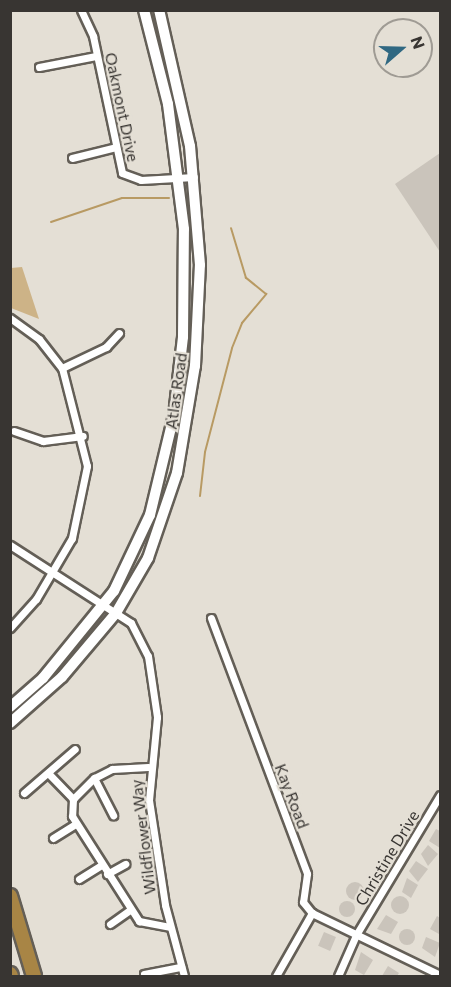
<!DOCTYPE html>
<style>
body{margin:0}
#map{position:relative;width:451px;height:987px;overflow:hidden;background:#e4dfd5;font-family:Commissioner,sans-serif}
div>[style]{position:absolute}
.green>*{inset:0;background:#cdb387}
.stream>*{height:2px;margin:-1px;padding:0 1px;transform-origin:1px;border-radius:1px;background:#b89a63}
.building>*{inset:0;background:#cac4bb;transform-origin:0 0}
.round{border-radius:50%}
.roads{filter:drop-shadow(2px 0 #645f57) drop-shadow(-2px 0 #645f57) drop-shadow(0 2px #645f57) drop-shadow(0 -2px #645f57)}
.street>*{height:7px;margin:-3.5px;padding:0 3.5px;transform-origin:3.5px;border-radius:3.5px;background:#fff}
.secondary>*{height:10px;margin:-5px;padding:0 5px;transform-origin:5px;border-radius:5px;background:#fff}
.highway>*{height:14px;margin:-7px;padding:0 7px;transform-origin:7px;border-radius:7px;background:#a88545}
span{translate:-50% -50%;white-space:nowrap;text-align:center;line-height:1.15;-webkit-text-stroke:4.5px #e4dfd5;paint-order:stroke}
.street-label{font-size:16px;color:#383532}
.frame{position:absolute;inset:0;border:12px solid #383532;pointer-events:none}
.north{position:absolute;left:373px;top:18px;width:60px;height:60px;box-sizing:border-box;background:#e4dfd5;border:2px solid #9f9b94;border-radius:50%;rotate:70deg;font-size:16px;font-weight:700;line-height:24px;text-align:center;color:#383532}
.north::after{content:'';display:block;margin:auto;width:21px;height:27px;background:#306882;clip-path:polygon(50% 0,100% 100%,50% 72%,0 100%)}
</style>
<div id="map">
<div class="green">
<i style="clip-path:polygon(22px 267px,39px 319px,11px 308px,11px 268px)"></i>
</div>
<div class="stream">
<i style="left:51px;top:222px;width:75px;rotate:-18.7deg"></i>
<i style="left:122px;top:198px;width:47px"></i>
<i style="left:200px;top:496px;width:44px;rotate:-83.5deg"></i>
<i style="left:205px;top:452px;width:107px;rotate:-75.4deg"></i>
<i style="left:232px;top:348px;width:27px;rotate:-68deg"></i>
<i style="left:242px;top:323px;width:38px;rotate:-50deg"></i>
<i style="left:266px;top:294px;width:26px;rotate:-141deg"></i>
<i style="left:246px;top:278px;width:52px;rotate:-106.7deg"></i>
</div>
<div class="building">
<i style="clip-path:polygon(440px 153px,440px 252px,395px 184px)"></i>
<i style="clip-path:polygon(436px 829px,440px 831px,440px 848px,429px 841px)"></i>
<i style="clip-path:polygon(428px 845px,438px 854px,428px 866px,421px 854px)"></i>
<i style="clip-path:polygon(416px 861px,428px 869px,418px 882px,409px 871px)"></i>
<i style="clip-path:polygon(407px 878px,418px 885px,411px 898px,402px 892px)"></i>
<i class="round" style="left:346px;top:882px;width:18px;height:18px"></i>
<i class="round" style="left:391px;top:896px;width:18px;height:18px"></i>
<i class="round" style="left:339px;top:901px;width:16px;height:16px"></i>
<i style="clip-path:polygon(386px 915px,398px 922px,391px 934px,377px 929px)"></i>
<i style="clip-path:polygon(437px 916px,440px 918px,439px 934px,430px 929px)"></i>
<i class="round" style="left:399px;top:929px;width:16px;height:16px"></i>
<i style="left:324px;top:932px;width:13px;height:15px;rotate:23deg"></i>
<i style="clip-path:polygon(426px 937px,440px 943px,435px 957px,422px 948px)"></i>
<i style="clip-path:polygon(361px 952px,373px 960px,364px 975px,355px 970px)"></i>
<i style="clip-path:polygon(388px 966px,399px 973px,397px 976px,382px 976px)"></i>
</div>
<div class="roads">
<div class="street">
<i style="left:81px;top:10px;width:29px;rotate:65deg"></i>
<i style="left:93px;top:36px;width:140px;rotate:78deg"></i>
<i style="left:122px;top:173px;width:20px;rotate:20deg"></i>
<i style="left:141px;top:180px;width:53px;rotate:-3.2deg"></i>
<i style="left:39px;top:67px;width:58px;rotate:-10.9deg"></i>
<i style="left:72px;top:158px;width:45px;rotate:-14deg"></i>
<i style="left:10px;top:318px;width:36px;rotate:36deg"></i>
<i style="left:39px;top:339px;width:37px;rotate:52deg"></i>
<i style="left:62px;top:368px;width:101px;rotate:75.7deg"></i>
<i style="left:87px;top:466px;width:74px;rotate:101.8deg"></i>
<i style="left:72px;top:538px;width:71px;rotate:120.5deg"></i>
<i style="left:36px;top:599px;width:39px;rotate:132deg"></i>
<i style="left:62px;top:368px;width:49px;rotate:-25.5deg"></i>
<i style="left:106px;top:347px;width:19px;rotate:-47deg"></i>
<i style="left:14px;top:431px;width:31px;rotate:19deg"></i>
<i style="left:43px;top:441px;width:40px;rotate:-7.1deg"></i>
<i style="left:10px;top:545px;width:144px;rotate:32.8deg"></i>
<i style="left:131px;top:623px;width:37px;rotate:63deg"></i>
<i style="left:148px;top:656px;width:62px;rotate:81.6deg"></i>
<i style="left:157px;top:717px;width:83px;rotate:95.5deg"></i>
<i style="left:149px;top:800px;width:106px;rotate:81.3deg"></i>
<i style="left:165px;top:905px;width:73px;rotate:75deg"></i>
<i style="left:211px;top:618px;width:273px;rotate:69.4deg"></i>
<i style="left:307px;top:874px;width:28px;rotate:98deg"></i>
<i style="left:303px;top:902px;width:14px;rotate:51deg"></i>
<i style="left:312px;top:913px;width:142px;rotate:25.8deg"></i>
<i style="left:148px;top:767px;width:36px;rotate:177deg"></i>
<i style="left:112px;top:769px;width:20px;rotate:153deg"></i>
<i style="left:94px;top:778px;width:30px;rotate:135deg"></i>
<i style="left:73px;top:799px;width:17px;rotate:93deg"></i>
<i style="left:72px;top:816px;width:125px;rotate:57.5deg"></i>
<i style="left:139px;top:921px;width:31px;rotate:11deg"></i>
<i style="left:49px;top:774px;width:35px;rotate:46deg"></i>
<i style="left:94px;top:778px;width:42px;rotate:62.8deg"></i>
<i style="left:24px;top:793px;width:67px;rotate:-40.8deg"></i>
<i style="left:53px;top:838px;width:26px;rotate:-32deg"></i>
<i style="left:107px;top:874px;width:21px;rotate:-29deg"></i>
<i style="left:79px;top:879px;width:26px;rotate:-32deg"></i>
<i style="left:110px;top:924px;width:24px;rotate:-35deg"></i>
<i style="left:144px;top:974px;width:38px;rotate:-11deg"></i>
<i style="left:276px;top:976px;width:73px;rotate:-60.3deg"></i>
<i style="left:338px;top:976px;width:45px;rotate:-66.3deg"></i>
<i style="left:356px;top:935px;width:163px;rotate:-59deg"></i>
</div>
<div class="secondary">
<i style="left:10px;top:707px;width:44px;rotate:-41.3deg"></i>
<i style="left:43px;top:678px;width:112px;rotate:-50.8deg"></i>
<i style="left:114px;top:591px;width:84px;rotate:-64.7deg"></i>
<i style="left:150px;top:515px;width:103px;rotate:-76.5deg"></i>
<i style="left:174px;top:415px;width:79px;rotate:-83.4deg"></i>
<i style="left:183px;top:337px;width:108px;rotate:-89.5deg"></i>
<i style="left:184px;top:229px;width:126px;rotate:-97.3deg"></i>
<i style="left:168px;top:104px;width:97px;rotate:-104.3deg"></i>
<i style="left:10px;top:723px;width:69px;rotate:-41.5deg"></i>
<i style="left:62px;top:677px;width:84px;rotate:-49.8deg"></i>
<i style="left:116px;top:613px;width:64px;rotate:-59.8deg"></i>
<i style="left:148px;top:558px;width:90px;rotate:-71.2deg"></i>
<i style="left:177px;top:473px;width:109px;rotate:-80.5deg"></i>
<i style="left:195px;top:366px;width:101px;rotate:-87.2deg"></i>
<i style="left:200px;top:265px;width:119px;rotate:-94.8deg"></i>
<i style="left:190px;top:146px;width:139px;rotate:-102.8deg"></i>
</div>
<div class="highway">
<i style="left:10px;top:896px;width:84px;rotate:73.3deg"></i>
<i style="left:10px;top:974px;width:2px;rotate:63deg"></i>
</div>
</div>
<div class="street-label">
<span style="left:122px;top:107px;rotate:78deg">Oakmont Drive</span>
<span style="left:176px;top:391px;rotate:-82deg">Atlas Road</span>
<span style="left:292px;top:796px;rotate:69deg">Kay Road</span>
<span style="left:143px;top:837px;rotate:-97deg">Wildflower Way</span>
<span style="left:387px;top:858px;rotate:-59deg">Christine Drive</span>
</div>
<div class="frame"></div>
<div class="north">N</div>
</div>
